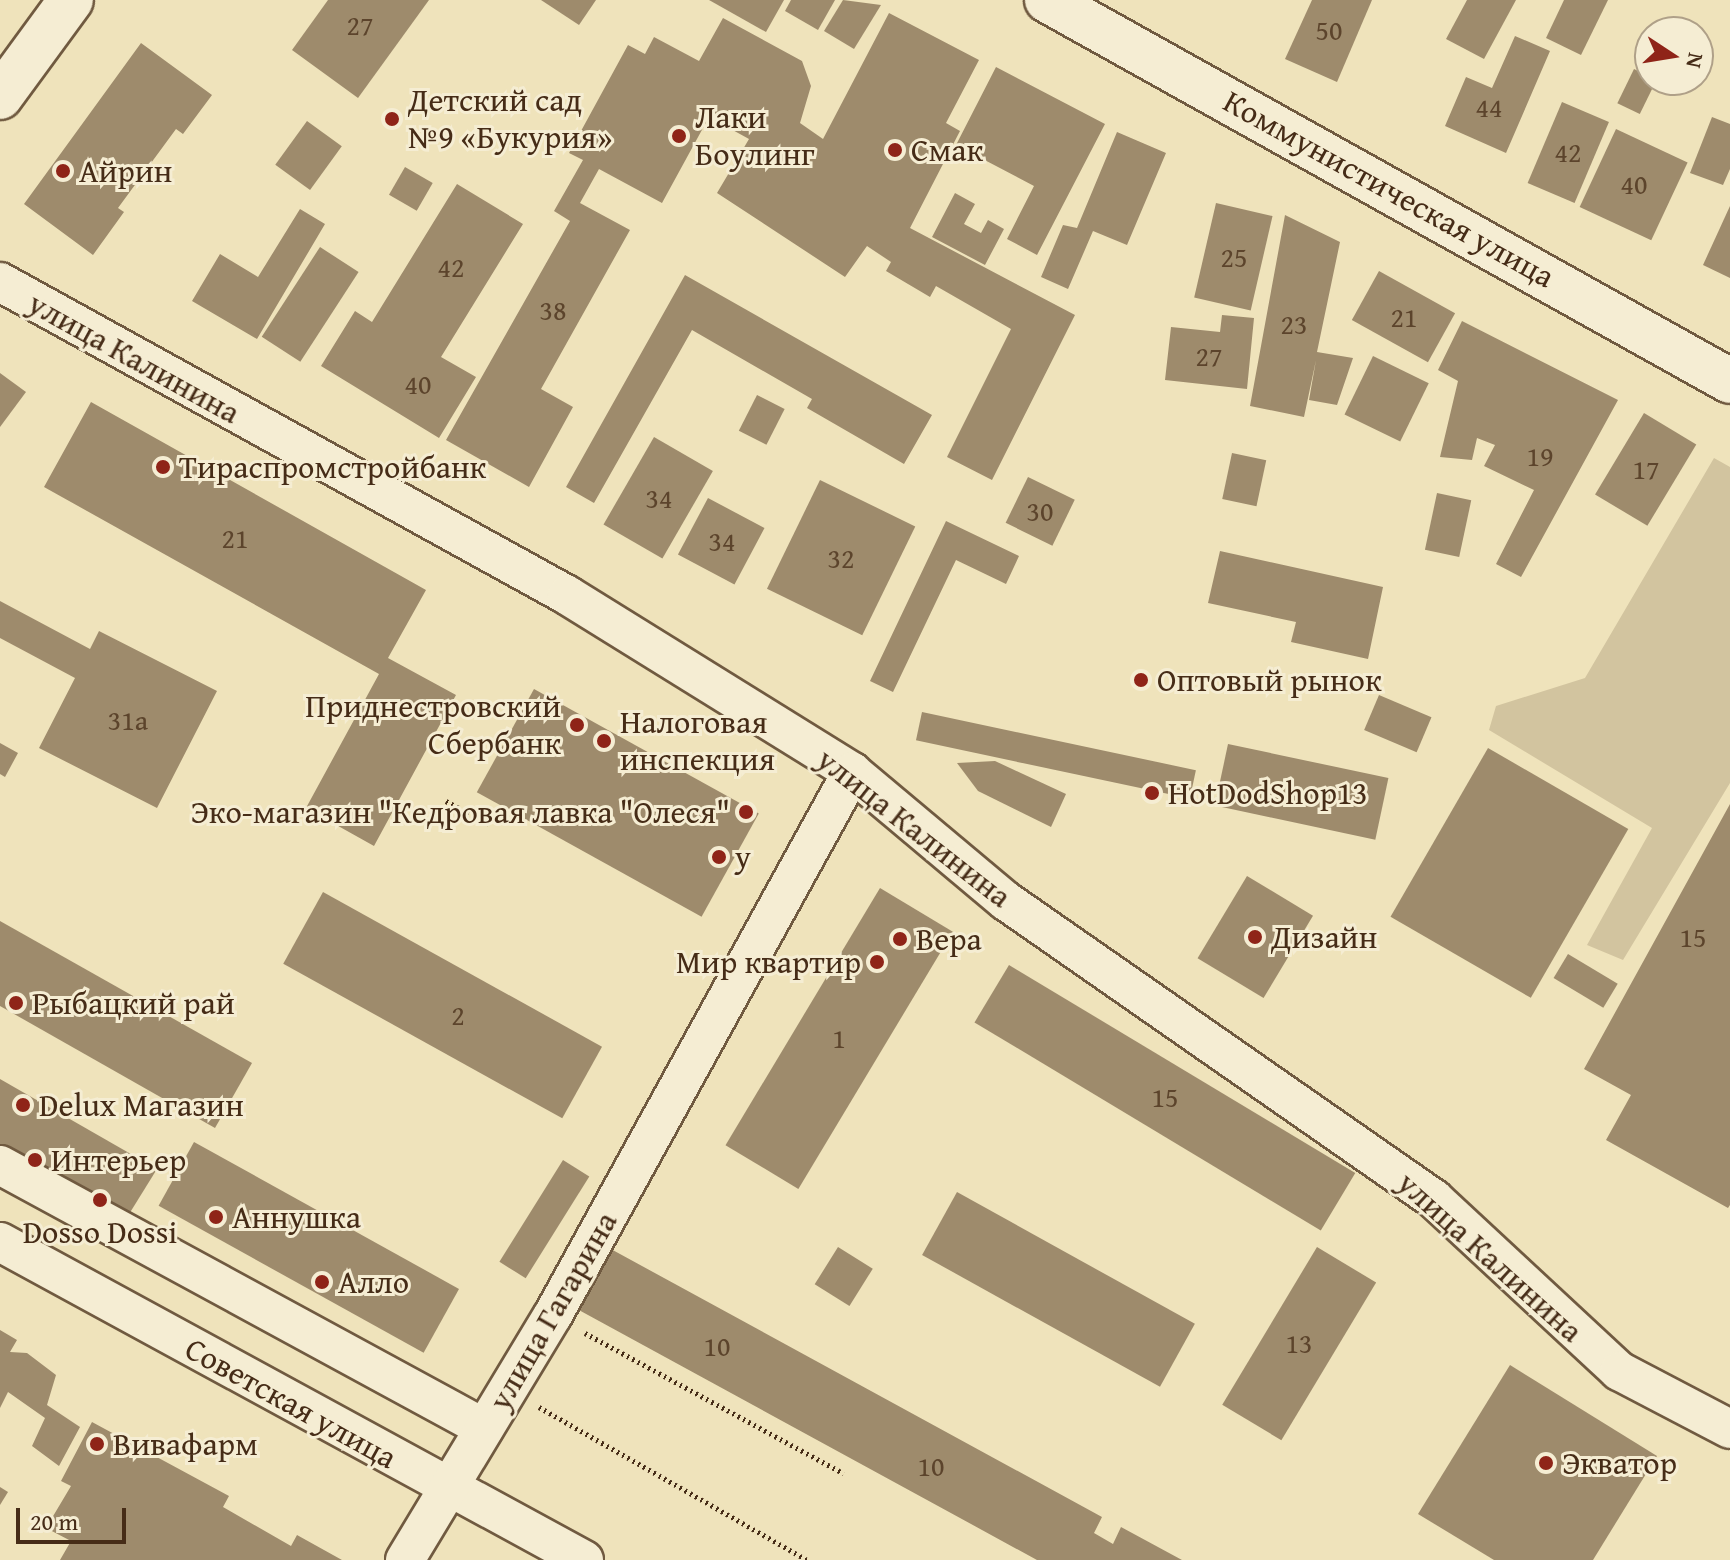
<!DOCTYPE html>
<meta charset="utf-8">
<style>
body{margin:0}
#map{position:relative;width:1730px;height:1560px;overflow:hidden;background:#efe3bb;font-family:"Gentium Book Plus",serif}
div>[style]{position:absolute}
.green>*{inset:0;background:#d2c49f}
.building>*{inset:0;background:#9e8b6c;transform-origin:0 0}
.path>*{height:5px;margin-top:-2.5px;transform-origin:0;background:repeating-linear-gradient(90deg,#462c17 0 2px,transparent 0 6px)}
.roads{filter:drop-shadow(2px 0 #705a40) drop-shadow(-2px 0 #705a40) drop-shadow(0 2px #705a40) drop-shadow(0 -2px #705a40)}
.street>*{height:38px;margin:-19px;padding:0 19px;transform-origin:19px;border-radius:19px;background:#f5edd3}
.secondary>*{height:44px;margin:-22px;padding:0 22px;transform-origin:22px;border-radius:22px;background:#f5edd3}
.dots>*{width:22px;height:22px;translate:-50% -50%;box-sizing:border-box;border:4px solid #f5edd3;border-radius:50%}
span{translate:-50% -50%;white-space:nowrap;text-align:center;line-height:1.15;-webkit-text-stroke:6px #f5edd3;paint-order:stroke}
.number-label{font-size:28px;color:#5c442c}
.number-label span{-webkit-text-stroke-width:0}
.poi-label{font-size:32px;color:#462c17}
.left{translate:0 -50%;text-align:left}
.right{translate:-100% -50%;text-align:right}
.street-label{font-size:32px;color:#462c17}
.north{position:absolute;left:1634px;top:16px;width:80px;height:80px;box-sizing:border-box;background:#f5edd3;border:2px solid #afa088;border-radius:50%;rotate:102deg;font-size:22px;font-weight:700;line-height:32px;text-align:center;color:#462c17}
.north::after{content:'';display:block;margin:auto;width:28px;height:36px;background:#8f2418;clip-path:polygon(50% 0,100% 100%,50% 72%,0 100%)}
.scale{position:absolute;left:16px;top:1508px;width:110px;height:36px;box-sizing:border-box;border:4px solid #462c17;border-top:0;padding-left:10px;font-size:24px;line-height:28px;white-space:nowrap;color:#462c17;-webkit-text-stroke:6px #f5edd3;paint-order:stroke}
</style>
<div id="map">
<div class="green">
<i style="clip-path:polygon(1714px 458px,1730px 467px,1730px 783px,1623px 960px,1587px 945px,1652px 828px,1489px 730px,1496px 706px,1585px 678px)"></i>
</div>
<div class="building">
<i style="clip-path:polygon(328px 0,429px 0,358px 98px,292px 50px)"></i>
<i style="clip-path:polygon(541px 0,596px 0,579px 25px)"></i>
<i style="clip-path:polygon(709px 0,784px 0,766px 32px)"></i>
<i style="clip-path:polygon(791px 0,835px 0,818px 30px,785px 11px)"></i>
<i style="clip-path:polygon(843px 0,881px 5px,854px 49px,824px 31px)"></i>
<i style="clip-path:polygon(1312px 0,1372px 0,1337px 82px,1285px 59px)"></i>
<i style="clip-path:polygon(1467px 0,1516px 0,1484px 59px,1446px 39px)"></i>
<i style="clip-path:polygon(1564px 0,1608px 0,1581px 55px,1546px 38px)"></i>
<i style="clip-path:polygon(889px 13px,979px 60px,946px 123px,960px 131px,910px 228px,1075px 315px,992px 480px,947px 457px,1011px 329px,936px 286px,930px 297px,886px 271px,891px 262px,867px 246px,845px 277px,717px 193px,749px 139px,709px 117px,662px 203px,599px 169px,580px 203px,630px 230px,541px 389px,573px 407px,529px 487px,446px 440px,570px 221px,554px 211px,583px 160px,569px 153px,628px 45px,645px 54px,654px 37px,699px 61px,723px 18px,802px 61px,811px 86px,800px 123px,823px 139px)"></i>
<i style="clip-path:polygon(1515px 36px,1550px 51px,1506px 153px,1445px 126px,1466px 77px,1492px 88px)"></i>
<i style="clip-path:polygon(141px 43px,212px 95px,183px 134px,176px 129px,118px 208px,124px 212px,93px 255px,24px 204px)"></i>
<i style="clip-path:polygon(996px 67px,1105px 124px,1037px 255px,1007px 239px,1034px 186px,956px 145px)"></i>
<i style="left:1634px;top:69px;width:25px;height:38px;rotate:26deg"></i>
<i style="left:1562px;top:102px;width:51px;height:88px;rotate:23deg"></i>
<i style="clip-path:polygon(1712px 117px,1730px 124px,1730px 169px,1723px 185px,1690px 173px)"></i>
<i style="left:307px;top:121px;width:43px;height:54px;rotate:36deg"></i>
<i style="left:1616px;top:129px;width:79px;height:86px;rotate:25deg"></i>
<i style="clip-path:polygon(1117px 132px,1166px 153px,1127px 245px,1093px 231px,1068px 289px,1041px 277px,1063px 225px,1077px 228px)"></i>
<i style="left:405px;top:167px;width:32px;height:32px;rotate:30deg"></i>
<i style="clip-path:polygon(457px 184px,523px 224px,441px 357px,476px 377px,439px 438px,321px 366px,355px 311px,372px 322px)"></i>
<i style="clip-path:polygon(955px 193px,975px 204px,964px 224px,981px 233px,988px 220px,1004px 229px,985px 265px,932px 237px)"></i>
<i style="left:1216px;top:203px;width:58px;height:97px;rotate:13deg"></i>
<i style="clip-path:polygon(1730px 206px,1730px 278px,1703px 265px)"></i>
<i style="clip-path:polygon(300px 209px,325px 224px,257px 339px,192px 301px,220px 254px,258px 277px)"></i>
<i style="clip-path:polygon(1285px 215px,1340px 242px,1317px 352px,1353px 358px,1337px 405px,1309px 400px,1316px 360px,1304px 417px,1250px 406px)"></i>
<i style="left:320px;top:247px;width:46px;height:107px;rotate:33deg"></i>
<i style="left:1379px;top:271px;width:87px;height:56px;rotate:29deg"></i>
<i style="clip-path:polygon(685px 275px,932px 415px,904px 464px,807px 408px,812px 399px,692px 330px,594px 503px,566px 487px)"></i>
<i style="clip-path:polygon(1222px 315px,1254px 318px,1247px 389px,1165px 380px,1171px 327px,1220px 332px)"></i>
<i style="clip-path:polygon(1462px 321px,1618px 400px,1521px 577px,1496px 564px,1534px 490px,1484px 466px,1495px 445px,1477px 438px,1472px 460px,1440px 457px,1458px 381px,1438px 370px)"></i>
<i style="left:1373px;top:356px;width:62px;height:65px;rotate:26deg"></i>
<i style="clip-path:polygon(0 373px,26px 392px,0 427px)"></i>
<i style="left:757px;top:395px;width:31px;height:40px;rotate:27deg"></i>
<i style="clip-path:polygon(91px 402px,426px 590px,388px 658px,456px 695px,374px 846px,306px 808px,379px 674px,44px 487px)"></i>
<i style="left:1644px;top:413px;width:61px;height:95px;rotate:31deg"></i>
<i style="left:654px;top:437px;width:68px;height:101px;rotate:30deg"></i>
<i style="left:1232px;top:453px;width:35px;height:47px;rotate:12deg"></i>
<i style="left:1028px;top:477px;width:52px;height:51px;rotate:26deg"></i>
<i style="left:820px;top:480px;width:106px;height:121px;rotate:26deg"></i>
<i style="left:1437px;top:493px;width:35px;height:58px;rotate:12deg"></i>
<i style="left:708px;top:498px;width:64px;height:64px;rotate:28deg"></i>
<i style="clip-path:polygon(946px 521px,1019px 556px,1006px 584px,956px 560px,893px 692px,870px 681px)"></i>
<i style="clip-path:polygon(1220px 551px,1383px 587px,1368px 659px,1291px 642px,1296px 622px,1208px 603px)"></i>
<i style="clip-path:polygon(0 601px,90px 649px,99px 631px,217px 691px,157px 808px,39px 748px,75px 678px,0 638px)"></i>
<i style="left:534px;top:689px;width:257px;height:118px;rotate:29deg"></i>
<i style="left:1379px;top:695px;width:57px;height:38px;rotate:23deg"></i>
<i style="left:922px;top:712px;width:280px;height:29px;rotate:12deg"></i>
<i style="clip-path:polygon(0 743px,18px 753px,5px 777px,0 774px)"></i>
<i style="left:1228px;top:744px;width:164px;height:63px;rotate:12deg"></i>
<i style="left:1488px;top:748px;width:162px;height:195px;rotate:30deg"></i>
<i style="clip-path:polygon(995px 761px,1066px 794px,1051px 827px,978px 791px,957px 763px)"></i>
<i style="clip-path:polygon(1730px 804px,1730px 1205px,1728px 1208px,1606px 1140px,1631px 1095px,1584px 1069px)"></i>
<i style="left:1247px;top:876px;width:77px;height:96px;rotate:31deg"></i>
<i style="left:880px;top:888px;width:85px;height:300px;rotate:31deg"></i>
<i style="left:323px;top:892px;width:319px;height:82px;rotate:29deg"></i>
<i style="clip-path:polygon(0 921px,252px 1063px,215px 1128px,0 1006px)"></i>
<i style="left:1568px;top:954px;width:58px;height:28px;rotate:31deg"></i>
<i style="left:1009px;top:965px;width:404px;height:67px;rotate:31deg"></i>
<i style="clip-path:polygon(0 1079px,157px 1169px,126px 1219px,0 1156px)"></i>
<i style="left:194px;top:1142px;width:303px;height:73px;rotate:29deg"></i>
<i style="left:563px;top:1160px;width:31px;height:120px;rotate:32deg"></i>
<i style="left:957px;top:1192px;width:272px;height:72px;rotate:29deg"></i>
<i style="left:838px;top:1247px;width:41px;height:44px;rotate:32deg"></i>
<i style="left:1317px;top:1247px;width:69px;height:184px;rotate:31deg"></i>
<i style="clip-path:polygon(609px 1248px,1102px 1517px,1094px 1533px,1113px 1544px,1121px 1527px,1182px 1560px,1037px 1560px,577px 1309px)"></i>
<i style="clip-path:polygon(0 1330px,17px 1340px,10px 1352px,27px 1353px,56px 1375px,47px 1405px,80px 1427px,59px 1466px,32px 1446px,45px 1418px,8px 1392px,0 1408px)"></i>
<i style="clip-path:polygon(1510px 1365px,1657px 1456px,1593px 1560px,1494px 1560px,1418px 1514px)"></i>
<i style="clip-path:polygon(92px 1422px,229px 1496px,223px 1507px,291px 1546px,297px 1535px,342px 1560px,60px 1560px,71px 1541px,46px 1528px,71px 1486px,61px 1481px)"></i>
<i style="clip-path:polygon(0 1487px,8px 1492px,0 1505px)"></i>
</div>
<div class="path">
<i style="left:446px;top:801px;width:48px;rotate:28.7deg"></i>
<i style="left:585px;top:1333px;width:294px;rotate:28.5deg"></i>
<i style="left:539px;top:1407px;width:309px;rotate:29.7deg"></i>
</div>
<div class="roads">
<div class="street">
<i style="left:0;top:282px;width:648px;rotate:28.9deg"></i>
<i style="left:567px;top:595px;width:335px;rotate:31.8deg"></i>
<i style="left:852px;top:772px;width:201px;rotate:40deg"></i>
<i style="left:1006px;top:901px;width:522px;rotate:34.85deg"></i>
<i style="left:1434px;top:1199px;width:253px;rotate:42.9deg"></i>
<i style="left:1619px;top:1371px;width:125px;rotate:27.6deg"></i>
<i style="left:0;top:1165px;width:551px;rotate:28.52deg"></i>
<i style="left:0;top:1242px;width:665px;rotate:28.57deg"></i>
<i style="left:405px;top:1560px;width:286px;rotate:-58.9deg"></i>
<i style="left:553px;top:1315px;width:620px;rotate:-61.16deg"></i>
</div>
<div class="secondary">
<i style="left:1047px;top:0;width:782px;rotate:29.15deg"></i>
<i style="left:0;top:97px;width:120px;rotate:-53.8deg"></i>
</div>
</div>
<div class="dots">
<i style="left:392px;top:119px;background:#8f2418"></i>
<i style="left:679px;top:136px;background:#8f2418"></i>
<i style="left:895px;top:150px;background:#8f2418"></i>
<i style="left:63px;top:171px;background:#8f2418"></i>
<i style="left:163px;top:467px;background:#8f2418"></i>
<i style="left:1141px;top:680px;background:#8f2418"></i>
<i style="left:577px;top:725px;background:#8f2418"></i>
<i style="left:604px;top:741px;background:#8f2418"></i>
<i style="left:1152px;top:793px;background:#8f2418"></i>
<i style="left:746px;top:812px;background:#8f2418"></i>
<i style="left:719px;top:857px;background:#8f2418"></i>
<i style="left:1255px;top:937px;background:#8f2418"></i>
<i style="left:900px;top:939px;background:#8f2418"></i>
<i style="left:877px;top:962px;background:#8f2418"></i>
<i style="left:16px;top:1003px;background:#8f2418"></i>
<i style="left:23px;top:1105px;background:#8f2418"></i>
<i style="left:35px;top:1160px;background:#8f2418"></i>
<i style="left:100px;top:1200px;background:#8f2418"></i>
<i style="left:216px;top:1217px;background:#8f2418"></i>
<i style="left:322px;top:1282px;background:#8f2418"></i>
<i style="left:97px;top:1444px;background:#8f2418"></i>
<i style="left:1546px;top:1463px;background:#8f2418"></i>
</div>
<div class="number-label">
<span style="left:360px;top:25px">27</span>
<span style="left:1329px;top:30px">50</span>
<span style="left:1489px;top:107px">44</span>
<span style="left:1568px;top:152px">42</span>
<span style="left:1634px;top:184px">40</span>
<span style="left:1234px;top:257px">25</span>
<span style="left:451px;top:267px">42</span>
<span style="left:553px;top:310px">38</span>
<span style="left:1404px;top:317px">21</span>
<span style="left:1294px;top:324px">23</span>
<span style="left:1209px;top:356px">27</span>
<span style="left:418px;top:384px">40</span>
<span style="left:1540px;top:456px">19</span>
<span style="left:1646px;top:469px">17</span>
<span style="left:659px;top:498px">34</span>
<span style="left:1040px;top:511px">30</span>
<span style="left:235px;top:538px">21</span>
<span style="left:722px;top:541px">34</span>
<span style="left:841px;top:558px">32</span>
<span style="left:128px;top:720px">31а</span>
<span style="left:1693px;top:937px">15</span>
<span style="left:458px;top:1015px">2</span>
<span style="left:839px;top:1038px">1</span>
<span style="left:1165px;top:1097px">15</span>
<span style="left:1299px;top:1343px">13</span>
<span style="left:717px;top:1346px">10</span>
<span style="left:931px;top:1466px">10</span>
</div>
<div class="poi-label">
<span class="left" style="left:408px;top:119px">Детский сад<br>№9 «Букурия»</span>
<span class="left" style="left:695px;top:136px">Лаки<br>Боулинг</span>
<span class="left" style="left:911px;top:150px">Смак</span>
<span class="left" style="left:79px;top:171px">Айрин</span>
<span class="left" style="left:179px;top:467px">Тираспромстройбанк</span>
<span class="left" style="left:1157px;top:680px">Оптовый рынок</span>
<span class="right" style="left:561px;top:725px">Приднестровский<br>Сбербанк</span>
<span class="left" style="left:620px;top:741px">Налоговая<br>инспекция</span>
<span class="left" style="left:1168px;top:793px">HotDodShop13</span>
<span class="right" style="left:730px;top:812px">Эко-магазин "Кедровая лавка "Олеся"</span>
<span class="left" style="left:735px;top:857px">y</span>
<span class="left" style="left:1271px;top:937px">Дизайн</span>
<span class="left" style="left:916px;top:939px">Вера</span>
<span class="right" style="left:861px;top:962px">Мир квартир</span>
<span class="left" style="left:32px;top:1003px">Рыбацкий рай</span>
<span class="left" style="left:39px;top:1105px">Delux Магазин</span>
<span class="left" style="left:51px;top:1160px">Интерьер</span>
<span class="left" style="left:232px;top:1217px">Аннушка</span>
<span style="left:100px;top:1232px">Dosso Dossi</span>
<span class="left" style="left:338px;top:1282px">Алло</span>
<span class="left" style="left:113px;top:1444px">Вивафарм</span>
<span class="left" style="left:1562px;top:1463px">Экватор</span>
</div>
<div class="street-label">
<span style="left:1389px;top:189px;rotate:29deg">Коммунистическая улица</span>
<span style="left:134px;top:358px;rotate:29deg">улица Калинина</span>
<span style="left:914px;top:828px;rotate:38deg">улица Калинина</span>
<span style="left:1490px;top:1257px;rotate:42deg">улица Калинина</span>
<span style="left:553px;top:1311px;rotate:-60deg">улица Гагарина</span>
<span style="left:291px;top:1403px;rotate:29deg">Советская улица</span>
</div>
<div class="north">N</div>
<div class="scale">20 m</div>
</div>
